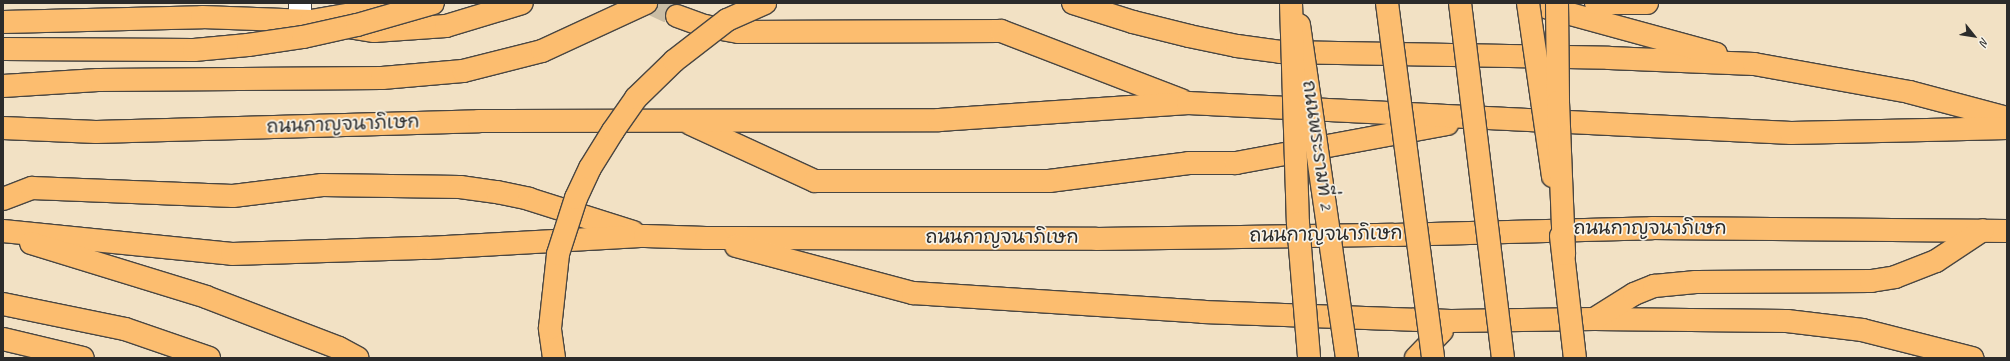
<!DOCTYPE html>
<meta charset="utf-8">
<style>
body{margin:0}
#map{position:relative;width:2010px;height:361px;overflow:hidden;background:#f2e1c4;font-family:Caveat,"Playpen Sans Thai",sans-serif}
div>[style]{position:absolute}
.highway-tunnel>*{height:22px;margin-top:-11px;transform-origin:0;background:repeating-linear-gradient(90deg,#cabda5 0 22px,transparent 0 33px)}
.roads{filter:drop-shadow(1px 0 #494642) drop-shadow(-1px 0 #494642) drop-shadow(0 1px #494642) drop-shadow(0 -1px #494642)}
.minor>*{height:22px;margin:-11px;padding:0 11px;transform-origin:11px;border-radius:11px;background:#fff}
.major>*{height:22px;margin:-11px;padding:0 11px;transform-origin:11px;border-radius:11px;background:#fcbd6f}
.highway>*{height:22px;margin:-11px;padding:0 11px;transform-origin:11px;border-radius:11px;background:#fcbd6f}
.bridges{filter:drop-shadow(1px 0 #494642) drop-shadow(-1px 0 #494642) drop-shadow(0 1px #494642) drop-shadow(0 -1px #494642)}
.major-bridge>*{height:22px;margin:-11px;padding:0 11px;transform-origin:11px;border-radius:11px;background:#fcbd6f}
.highway-bridge>*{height:22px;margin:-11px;padding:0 11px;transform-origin:11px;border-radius:11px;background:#fcbd6f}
span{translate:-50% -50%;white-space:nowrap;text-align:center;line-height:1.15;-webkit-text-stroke:3.5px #f7f3e8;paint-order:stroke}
.street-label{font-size:19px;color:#2b2b2b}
.frame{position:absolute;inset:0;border:4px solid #2b2b2b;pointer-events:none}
.north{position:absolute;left:1954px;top:16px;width:40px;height:40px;-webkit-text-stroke:3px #f7f3e8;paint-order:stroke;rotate:120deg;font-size:11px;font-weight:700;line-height:16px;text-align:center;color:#2b2b2b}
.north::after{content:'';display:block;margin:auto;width:14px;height:18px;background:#2b2b2b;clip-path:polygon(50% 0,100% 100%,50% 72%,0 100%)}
</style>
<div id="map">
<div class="highway-tunnel">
<i style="left:649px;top:3px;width:31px;rotate:25deg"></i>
</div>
<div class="roads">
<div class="minor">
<i style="left:300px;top:3px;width:18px;rotate:90deg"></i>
</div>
<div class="major">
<i style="left:3px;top:22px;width:199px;rotate:-1.4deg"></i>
<i style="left:202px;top:17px;width:109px;rotate:2.1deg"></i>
<i style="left:311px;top:21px;width:82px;rotate:-9.8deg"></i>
<i style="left:3px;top:304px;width:125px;rotate:11.6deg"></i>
<i style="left:125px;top:329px;width:89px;rotate:19deg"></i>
</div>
<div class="highway">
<i style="left:1073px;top:3px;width:63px;rotate:17.6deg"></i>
<i style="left:1133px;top:22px;width:58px;rotate:14deg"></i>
<i style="left:1189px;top:36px;width:49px;rotate:11.8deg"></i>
<i style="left:1237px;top:46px;width:44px;rotate:7.8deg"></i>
<i style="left:1281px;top:52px;width:328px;rotate:1deg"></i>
<i style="left:1609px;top:58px;width:145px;rotate:2.4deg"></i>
<i style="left:1754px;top:64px;width:158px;rotate:10.2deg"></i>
<i style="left:1909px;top:92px;width:101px;rotate:14.9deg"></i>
<i style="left:1530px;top:3px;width:193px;rotate:15.3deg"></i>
<i style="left:1596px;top:3px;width:51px"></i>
<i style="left:677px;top:16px;width:30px;rotate:20deg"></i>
<i style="left:705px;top:26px;width:35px;rotate:10deg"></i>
<i style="left:739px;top:32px;width:262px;rotate:-0.2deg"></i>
<i style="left:1001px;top:31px;width:193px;rotate:21deg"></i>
<i style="left:311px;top:21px;width:64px;rotate:9deg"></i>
<i style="left:374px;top:31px;width:72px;rotate:-4deg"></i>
<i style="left:446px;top:26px;width:79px;rotate:-16.8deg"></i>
<i style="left:3px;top:86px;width:95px;rotate:-3.6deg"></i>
<i style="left:98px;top:80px;width:284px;rotate:-0.4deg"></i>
<i style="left:382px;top:78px;width:81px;rotate:-4.9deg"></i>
<i style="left:463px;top:71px;width:81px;rotate:-14.2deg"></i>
<i style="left:542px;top:51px;width:115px;rotate:-24.8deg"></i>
<i style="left:691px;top:124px;width:136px;rotate:24.7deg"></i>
<i style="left:815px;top:181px;width:234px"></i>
<i style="left:1049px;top:181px;width:141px;rotate:-7.3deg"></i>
<i style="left:1189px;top:163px;width:47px"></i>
<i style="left:1236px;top:163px;width:215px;rotate:-10.5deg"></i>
<i style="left:3px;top:128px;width:93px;rotate:2.5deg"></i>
<i style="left:96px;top:132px;width:383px;rotate:-1.6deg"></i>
<i style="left:479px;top:121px;width:460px;rotate:-0.1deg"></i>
<i style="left:939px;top:120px;width:250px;rotate:-3.9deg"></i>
<i style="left:1188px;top:103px;width:604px;rotate:2.85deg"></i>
<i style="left:1791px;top:133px;width:216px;rotate:-1.3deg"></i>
<i style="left:3px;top:199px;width:31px;rotate:-21deg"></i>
<i style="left:32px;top:188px;width:201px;rotate:2.3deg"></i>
<i style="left:233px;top:196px;width:90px;rotate:-7deg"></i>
<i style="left:322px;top:185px;width:138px;rotate:0.8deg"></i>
<i style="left:460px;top:187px;width:37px;rotate:8deg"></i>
<i style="left:497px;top:192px;width:33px;rotate:12deg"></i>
<i style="left:529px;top:199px;width:109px;rotate:17.6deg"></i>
<i style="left:3px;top:231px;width:230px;rotate:5.7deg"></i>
<i style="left:232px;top:254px;width:196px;rotate:-1.8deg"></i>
<i style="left:428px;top:248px;width:217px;rotate:-3.2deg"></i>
<i style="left:645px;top:236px;width:61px;rotate:1.9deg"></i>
<i style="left:706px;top:238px;width:390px;rotate:0.1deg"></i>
<i style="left:1096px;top:239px;width:297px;rotate:-0.8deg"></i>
<i style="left:1393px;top:235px;width:259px;rotate:-1.5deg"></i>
<i style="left:1652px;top:228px;width:355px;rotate:0.5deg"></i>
<i style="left:31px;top:243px;width:183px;rotate:17.1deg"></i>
<i style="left:206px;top:297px;width:142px;rotate:21deg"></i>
<i style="left:339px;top:348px;width:21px;rotate:28deg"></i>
<i style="left:736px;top:246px;width:183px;rotate:14.9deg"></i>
<i style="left:913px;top:293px;width:291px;rotate:3.7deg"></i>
<i style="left:1203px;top:312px;width:248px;rotate:2.1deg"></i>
<i style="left:1451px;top:321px;width:143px;rotate:-0.8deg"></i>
<i style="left:1594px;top:319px;width:193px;rotate:0.6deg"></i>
<i style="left:1787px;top:321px;width:76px;rotate:6.8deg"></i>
<i style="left:1862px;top:330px;width:114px;rotate:14.3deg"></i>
<i style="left:1594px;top:319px;width:47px;rotate:-32deg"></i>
<i style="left:1634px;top:294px;width:22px;rotate:-22deg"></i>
<i style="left:1654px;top:286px;width:42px;rotate:-5.4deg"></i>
<i style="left:1696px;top:282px;width:175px;rotate:-0.3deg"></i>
<i style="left:1871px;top:281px;width:24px;rotate:-9deg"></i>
<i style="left:1895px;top:277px;width:44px;rotate:-21.3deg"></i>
<i style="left:1936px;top:261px;width:56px;rotate:-33.4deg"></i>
<i style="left:3px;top:339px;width:82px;rotate:13.4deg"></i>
<i style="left:1416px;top:358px;width:37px;rotate:-46deg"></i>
</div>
</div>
<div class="bridges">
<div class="major-bridge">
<i style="left:1528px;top:3px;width:175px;rotate:81.8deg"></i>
<i style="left:1299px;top:25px;width:336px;rotate:81.8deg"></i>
<i style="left:1561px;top:236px;width:123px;rotate:83.5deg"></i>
</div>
<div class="highway-bridge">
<i style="left:1291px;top:3px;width:220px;rotate:88.2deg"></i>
<i style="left:1298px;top:223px;width:135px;rotate:85.3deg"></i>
<i style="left:1387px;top:3px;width:358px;rotate:82.6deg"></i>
<i style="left:1460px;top:3px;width:358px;rotate:83.1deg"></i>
<i style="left:1557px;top:3px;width:99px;rotate:89.4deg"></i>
<i style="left:1558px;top:102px;width:152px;rotate:87.7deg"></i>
<i style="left:3px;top:49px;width:191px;rotate:0.3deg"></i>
<i style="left:194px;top:50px;width:54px;rotate:-5.3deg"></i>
<i style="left:248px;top:45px;width:56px;rotate:-8.3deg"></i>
<i style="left:303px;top:37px;width:55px;rotate:-12.5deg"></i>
<i style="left:357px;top:25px;width:79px;rotate:-16.1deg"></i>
<i style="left:554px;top:358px;width:30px;rotate:-98deg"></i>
<i style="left:550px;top:328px;width:74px;rotate:-83.8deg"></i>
<i style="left:558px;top:254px;width:59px;rotate:-72.2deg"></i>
<i style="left:576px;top:198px;width:33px;rotate:-65deg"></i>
<i style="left:590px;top:168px;width:44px;rotate:-58.1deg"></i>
<i style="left:613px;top:131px;width:40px;rotate:-55.1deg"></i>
<i style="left:636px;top:98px;width:53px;rotate:-44.2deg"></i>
<i style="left:674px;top:61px;width:67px;rotate:-37.7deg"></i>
<i style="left:727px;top:20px;width:42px;rotate:-24.1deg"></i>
</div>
</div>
<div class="street-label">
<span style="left:343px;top:125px;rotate:-2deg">ถนนกาญจนาภิเษก</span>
<span style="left:1317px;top:145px;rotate:82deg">ถนนพระรามที่ 2</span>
<span style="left:1650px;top:229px">ถนนกาญจนาภิเษก</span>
<span style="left:1326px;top:235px;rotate:-1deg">ถนนกาญจนาภิเษก</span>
<span style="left:1002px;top:238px">ถนนกาญจนาภิเษก</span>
</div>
<div class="frame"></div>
<div class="north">N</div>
</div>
